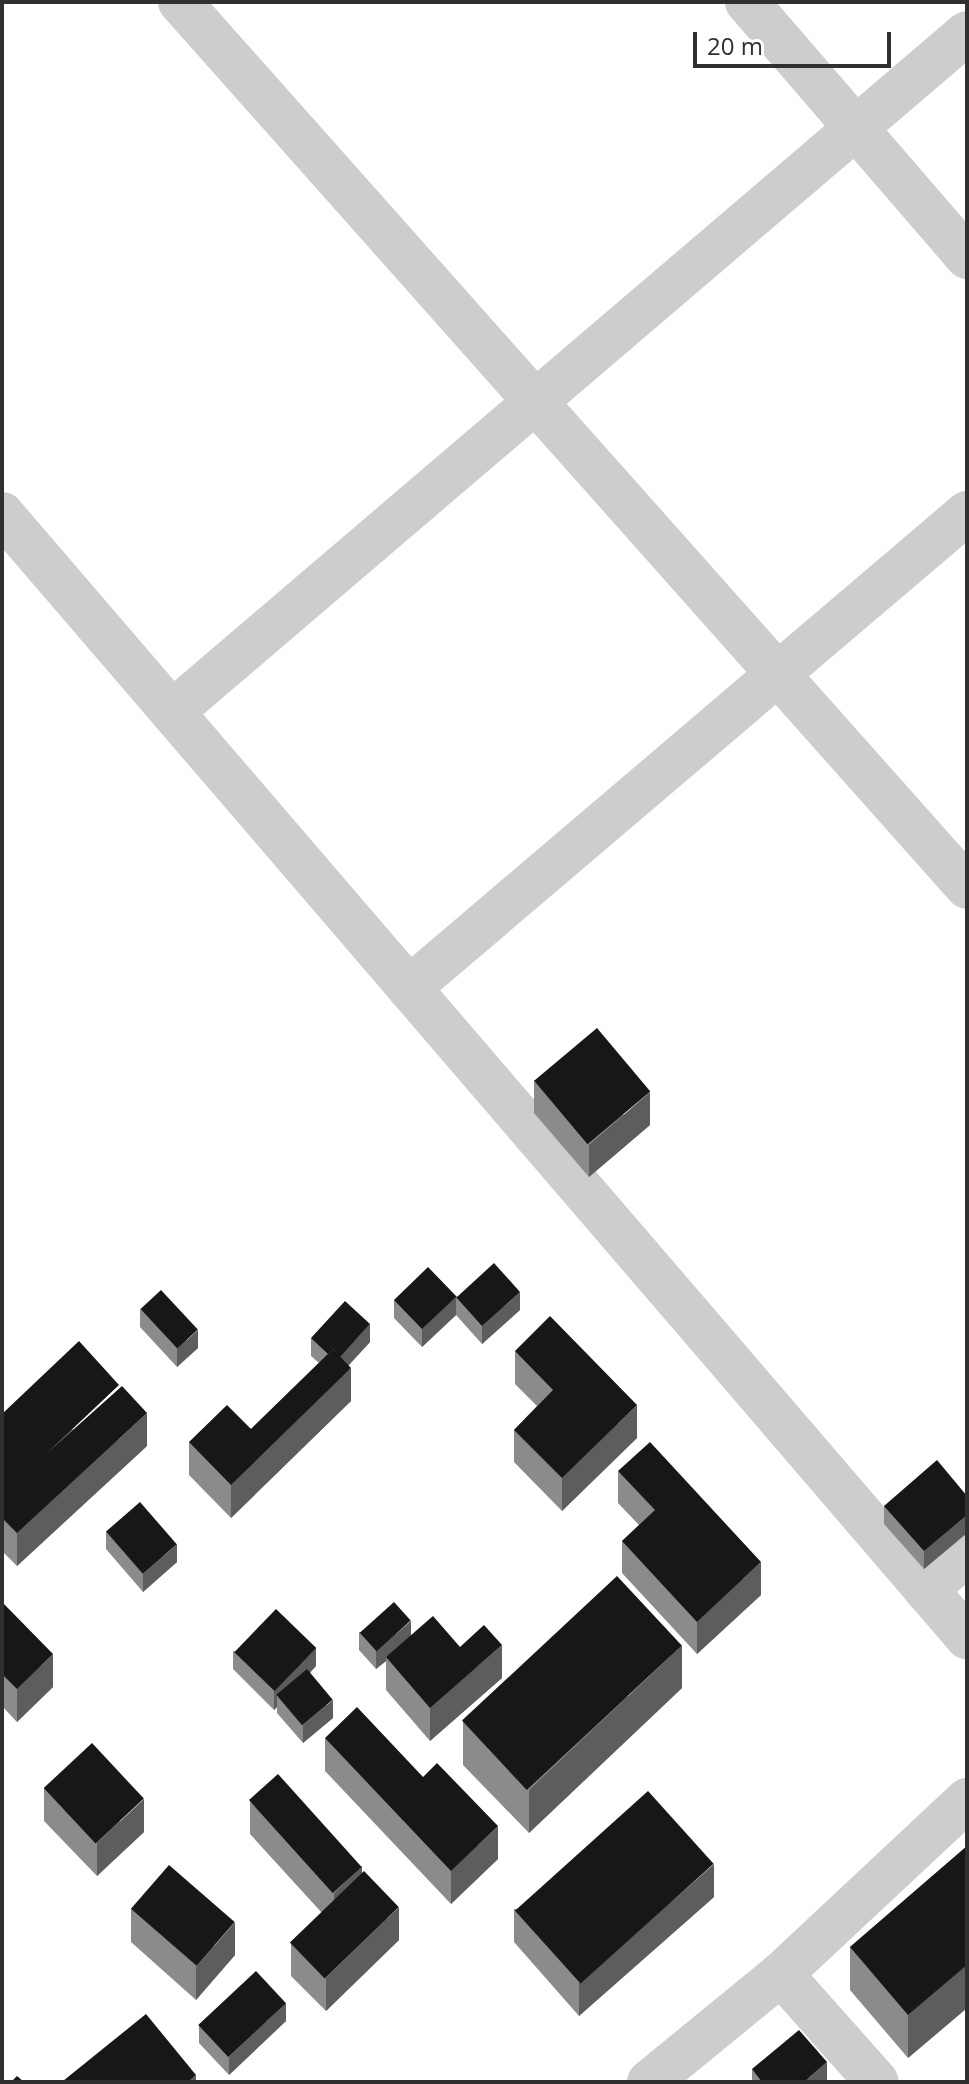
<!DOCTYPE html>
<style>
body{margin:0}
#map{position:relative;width:969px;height:2084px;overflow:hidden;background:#fff;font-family:"Open Sans",sans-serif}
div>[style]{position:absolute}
.minor>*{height:44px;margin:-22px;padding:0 22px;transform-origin:22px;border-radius:22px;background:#cdcdcd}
.wall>*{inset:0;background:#8b8b8b}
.shaded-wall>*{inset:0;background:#5d5d5d}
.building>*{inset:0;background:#171717;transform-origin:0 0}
span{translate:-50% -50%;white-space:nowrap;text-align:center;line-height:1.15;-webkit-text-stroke:8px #fff;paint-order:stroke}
.frame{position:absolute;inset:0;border:4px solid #303030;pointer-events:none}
.scale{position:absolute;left:693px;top:32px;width:198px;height:36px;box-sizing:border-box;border:4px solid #303030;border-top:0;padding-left:10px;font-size:24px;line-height:28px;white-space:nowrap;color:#303030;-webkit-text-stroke:6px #fff;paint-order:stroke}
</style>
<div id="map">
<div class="minor">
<i style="left:180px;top:2px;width:1184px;rotate:48.35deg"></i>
<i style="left:747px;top:2px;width:337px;rotate:49.2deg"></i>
<i style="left:2px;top:514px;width:1481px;rotate:49.33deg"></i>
<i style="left:172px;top:712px;width:1045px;rotate:-40.5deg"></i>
<i style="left:409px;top:988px;width:733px;rotate:-40.41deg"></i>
<i style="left:926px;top:1590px;width:55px;rotate:-41.3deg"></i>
<i style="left:781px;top:1974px;width:144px;rotate:48.4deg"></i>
<i style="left:649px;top:2082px;width:171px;rotate:-39.3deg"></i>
<i style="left:781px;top:1974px;width:255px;rotate:-43.1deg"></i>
</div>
<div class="wall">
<i style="clip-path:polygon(534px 1080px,650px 1125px,589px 1177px,534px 1113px)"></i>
<i style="clip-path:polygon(457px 1297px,520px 1310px,482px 1344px,456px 1315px,422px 1347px,394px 1318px,394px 1300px)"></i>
<i style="clip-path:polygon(140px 1309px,198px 1348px,177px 1367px,140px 1327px)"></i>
<i style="clip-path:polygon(311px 1338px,370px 1342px,349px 1365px,351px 1401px,231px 1518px,189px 1475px,189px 1442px,251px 1429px,319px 1363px,311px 1356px)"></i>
<i style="clip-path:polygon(515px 1351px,637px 1438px,562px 1511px,514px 1462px,514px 1430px,537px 1406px,515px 1384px)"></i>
<i style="clip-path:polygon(2px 1414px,147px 1446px,17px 1566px,2px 1551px)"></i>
<i style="clip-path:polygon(618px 1471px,761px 1595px,697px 1654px,622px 1573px,622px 1541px,639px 1525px,618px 1503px)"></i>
<i style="clip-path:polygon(967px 1496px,967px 1533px,924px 1569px,884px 1524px,884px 1506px)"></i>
<i style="clip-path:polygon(106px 1531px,177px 1562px,143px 1592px,106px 1549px)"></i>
<i style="clip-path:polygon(2px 1602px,53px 1687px,17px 1722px,2px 1706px)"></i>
<i style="clip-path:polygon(359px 1632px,411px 1635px,502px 1678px,430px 1741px,386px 1690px,386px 1661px,376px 1669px,359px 1650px)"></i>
<i style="clip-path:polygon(233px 1651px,316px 1666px,310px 1673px,333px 1718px,303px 1743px,277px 1713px,277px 1707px,274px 1710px,233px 1669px)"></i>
<i style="clip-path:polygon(682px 1688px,529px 1833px,463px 1765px,463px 1722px)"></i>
<i style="clip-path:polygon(325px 1738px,498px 1859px,451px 1904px,325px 1771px)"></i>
<i style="clip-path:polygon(44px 1788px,144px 1832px,97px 1876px,44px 1821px)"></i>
<i style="clip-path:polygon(250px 1801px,362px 1873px,399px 1940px,326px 2011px,291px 1976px,291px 1943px,322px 1913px,250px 1834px)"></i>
<i style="clip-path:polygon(967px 1846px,967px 2008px,908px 2058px,850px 1990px,850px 1947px)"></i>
<i style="clip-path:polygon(714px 1897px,579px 2016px,514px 1942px,514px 1909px)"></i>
<i style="clip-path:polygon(131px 1909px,235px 1955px,196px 2000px,131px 1942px)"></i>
<i style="clip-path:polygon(286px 2021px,229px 2075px,199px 2043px,199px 2025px)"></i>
<i style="clip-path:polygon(752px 2069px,827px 2081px,825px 2082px,752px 2082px)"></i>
</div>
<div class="shaded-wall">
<i style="clip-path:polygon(650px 1092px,650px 1125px,589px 1177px,589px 1145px)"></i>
<i style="clip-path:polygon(520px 1292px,520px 1310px,482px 1344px,482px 1326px)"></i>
<i style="clip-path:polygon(456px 1297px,456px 1315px,422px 1347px,422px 1329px)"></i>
<i style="clip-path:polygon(370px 1324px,370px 1342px,336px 1379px,336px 1361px)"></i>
<i style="clip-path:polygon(198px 1330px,198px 1348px,177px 1367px,177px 1349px)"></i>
<i style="clip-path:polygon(351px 1368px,351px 1401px,231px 1518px,231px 1485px)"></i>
<i style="clip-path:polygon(637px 1405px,637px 1438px,562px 1511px,562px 1478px)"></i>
<i style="clip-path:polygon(147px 1413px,147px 1446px,17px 1566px,17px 1533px)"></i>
<i style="clip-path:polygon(967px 1515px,967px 1533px,924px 1569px,924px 1551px)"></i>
<i style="clip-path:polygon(177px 1544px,177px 1562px,143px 1592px,143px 1574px)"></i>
<i style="clip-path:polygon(761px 1562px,761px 1595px,697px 1654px,697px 1622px)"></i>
<i style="clip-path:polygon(411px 1621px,411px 1639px,386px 1657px,386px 1661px,376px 1669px,376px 1651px)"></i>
<i style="clip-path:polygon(502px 1645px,502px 1678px,430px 1741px,430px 1708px)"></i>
<i style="clip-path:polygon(682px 1645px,682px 1688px,529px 1833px,529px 1790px)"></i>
<i style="clip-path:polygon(316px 1648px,316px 1666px,282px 1701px,277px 1695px,277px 1707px,274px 1710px,274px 1691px)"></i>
<i style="clip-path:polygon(53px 1654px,53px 1687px,17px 1722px,17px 1689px)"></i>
<i style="clip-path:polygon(333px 1700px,333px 1718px,303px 1743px,303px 1725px)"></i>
<i style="clip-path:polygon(144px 1799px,144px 1832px,97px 1876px,97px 1843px)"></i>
<i style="clip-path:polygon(498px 1826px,498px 1859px,451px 1904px,451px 1871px)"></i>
<i style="clip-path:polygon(714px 1864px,714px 1897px,579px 2016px,579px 1983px)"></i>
<i style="clip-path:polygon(362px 1866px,362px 1899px,334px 1926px,334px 1893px)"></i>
<i style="clip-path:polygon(399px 1907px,399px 1940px,326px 2011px,326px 1978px)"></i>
<i style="clip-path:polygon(235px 1922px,235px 1955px,196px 2000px,196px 1967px)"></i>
<i style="clip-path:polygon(967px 1965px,967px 2008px,908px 2058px,908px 2015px)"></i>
<i style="clip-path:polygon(286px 2003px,286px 2021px,229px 2075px,229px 2057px)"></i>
<i style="clip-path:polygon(827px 2062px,827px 2081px,825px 2082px,804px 2082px)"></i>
<i style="clip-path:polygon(196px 2075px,196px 2082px,188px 2082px)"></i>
</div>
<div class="building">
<i style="left:597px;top:1028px;width:83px;height:82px;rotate:50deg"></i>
<i style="clip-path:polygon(494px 1263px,520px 1292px,482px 1326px,456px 1297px,422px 1329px,394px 1300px,428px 1267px,457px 1297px)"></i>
<i style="left:161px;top:1290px;width:54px;height:28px;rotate:47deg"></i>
<i style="clip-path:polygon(345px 1301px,370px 1324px,340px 1357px,333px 1349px,328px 1354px,311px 1338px)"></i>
<i style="clip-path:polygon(550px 1316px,637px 1405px,562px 1478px,514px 1430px,553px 1390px,515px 1351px)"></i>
<i style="clip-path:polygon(79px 1341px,119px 1385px,45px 1455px,122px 1386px,147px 1413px,17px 1533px,2px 1518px,2px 1414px)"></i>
<i style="clip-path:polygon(333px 1349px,351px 1368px,231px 1485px,189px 1442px,227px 1405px,251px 1429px)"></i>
<i style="clip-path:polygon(650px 1442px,761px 1562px,697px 1622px,622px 1541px,655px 1510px,618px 1471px)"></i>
<i style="clip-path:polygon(937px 1460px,967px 1496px,967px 1515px,924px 1551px,884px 1506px)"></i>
<i style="left:140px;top:1502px;width:56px;height:45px;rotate:49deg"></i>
<i style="left:617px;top:1576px;width:95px;height:212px;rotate:47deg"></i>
<i style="clip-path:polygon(2px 1602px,53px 1654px,17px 1689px,2px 1674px)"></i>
<i style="left:394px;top:1602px;width:25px;height:46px;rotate:48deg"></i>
<i style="left:276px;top:1609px;width:56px;height:60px;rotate:44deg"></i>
<i style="clip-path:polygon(433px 1616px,460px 1647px,484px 1625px,502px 1645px,430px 1708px,386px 1657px)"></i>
<i style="left:307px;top:1669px;width:40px;height:40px;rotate:50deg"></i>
<i style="clip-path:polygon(357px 1707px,423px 1777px,437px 1763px,498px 1826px,451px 1871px,325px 1738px)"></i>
<i style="left:92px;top:1743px;width:76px;height:66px;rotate:47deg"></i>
<i style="left:278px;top:1774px;width:125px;height:39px;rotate:48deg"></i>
<i style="left:648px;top:1791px;width:98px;height:179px;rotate:48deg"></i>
<i style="clip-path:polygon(967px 1846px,967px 1965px,908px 2015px,850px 1947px)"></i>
<i style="left:169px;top:1865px;width:87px;height:58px;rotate:41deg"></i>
<i style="left:364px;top:1871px;width:50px;height:103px;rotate:46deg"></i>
<i style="left:256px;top:1971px;width:44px;height:79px;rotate:47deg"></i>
<i style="clip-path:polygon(146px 2014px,196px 2075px,188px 2082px,63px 2081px)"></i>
<i style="clip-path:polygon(799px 2030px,827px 2062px,804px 2082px,762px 2082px,752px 2069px)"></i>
<i style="clip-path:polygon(17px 2076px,24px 2082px,11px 2082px)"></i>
</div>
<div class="frame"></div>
<div class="scale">20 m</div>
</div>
